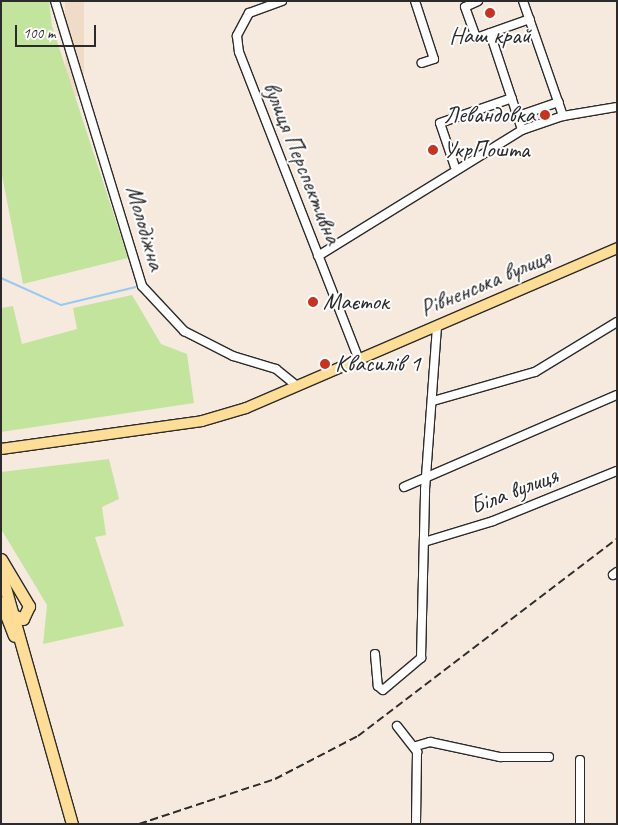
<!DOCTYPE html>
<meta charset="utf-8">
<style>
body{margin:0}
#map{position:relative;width:618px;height:825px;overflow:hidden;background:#f6eade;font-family:Caveat,sans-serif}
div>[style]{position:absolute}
.built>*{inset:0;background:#f0dbc7;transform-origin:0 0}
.green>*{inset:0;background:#c3e49d}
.stream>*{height:2px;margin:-1px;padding:0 1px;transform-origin:1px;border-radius:1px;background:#97c9f4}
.roads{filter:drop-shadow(1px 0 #2b2b2b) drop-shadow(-1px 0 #2b2b2b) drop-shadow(0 1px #2b2b2b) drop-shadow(0 -1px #2b2b2b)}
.minor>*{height:8px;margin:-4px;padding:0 4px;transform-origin:4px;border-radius:4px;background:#fff}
.major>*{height:10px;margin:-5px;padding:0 5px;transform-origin:5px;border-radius:5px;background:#fedd96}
.highway>*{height:11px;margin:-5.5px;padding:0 5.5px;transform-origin:5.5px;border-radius:5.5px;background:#fedd96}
.rail>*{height:2px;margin-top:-1px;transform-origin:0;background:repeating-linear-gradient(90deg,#2b2b2b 0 8px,transparent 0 12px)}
.dots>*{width:14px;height:14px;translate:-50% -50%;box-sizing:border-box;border:2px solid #fff;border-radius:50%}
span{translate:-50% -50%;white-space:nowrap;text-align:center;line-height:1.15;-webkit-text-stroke:4px #fff;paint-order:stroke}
.poi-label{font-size:24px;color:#2b2b2b}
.right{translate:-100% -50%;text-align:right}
.left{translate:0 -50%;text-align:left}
.street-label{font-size:24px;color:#2b2b2b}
.frame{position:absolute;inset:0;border:2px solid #2b2b2b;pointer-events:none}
.scale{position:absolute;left:15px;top:25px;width:81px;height:22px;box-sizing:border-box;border:2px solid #2b2b2b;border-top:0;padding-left:6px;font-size:15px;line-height:18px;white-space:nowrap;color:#2b2b2b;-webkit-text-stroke:4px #fff;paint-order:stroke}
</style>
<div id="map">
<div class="built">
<i style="left:65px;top:1px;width:19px;height:95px"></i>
</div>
<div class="green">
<i style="clip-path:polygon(1px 1px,49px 1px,52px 26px,128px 258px,23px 284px,1px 170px)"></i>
<i style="clip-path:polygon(132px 295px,161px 344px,187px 354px,194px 403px,1px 432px,1px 308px,13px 306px,22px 344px,77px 329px,73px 308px)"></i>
<i style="clip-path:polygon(109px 459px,119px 499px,102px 507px,106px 535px,95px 537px,124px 626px,43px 644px,47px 605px,1px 529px,1px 472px)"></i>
</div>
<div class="stream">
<i style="left:1px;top:278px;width:66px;rotate:24.2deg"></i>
<i style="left:61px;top:305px;width:77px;rotate:-13.5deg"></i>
</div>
<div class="roads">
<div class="minor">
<i style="left:55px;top:1px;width:298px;rotate:73deg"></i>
<i style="left:142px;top:286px;width:62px;rotate:47deg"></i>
<i style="left:184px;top:331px;width:55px;rotate:27deg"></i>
<i style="left:233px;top:356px;width:45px;rotate:16.8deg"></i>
<i style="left:276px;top:369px;width:26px;rotate:39deg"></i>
<i style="left:282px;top:1px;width:35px;rotate:160deg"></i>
<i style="left:249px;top:13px;width:26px;rotate:118deg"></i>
<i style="left:237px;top:36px;width:16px;rotate:83deg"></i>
<i style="left:239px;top:52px;width:330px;rotate:68.7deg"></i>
<i style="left:415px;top:1px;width:61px;rotate:71.9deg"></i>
<i style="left:434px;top:59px;width:13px;rotate:162deg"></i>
<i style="left:478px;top:1px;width:14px;rotate:155deg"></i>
<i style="left:465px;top:7px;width:33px;rotate:70deg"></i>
<i style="left:476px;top:38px;width:57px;rotate:-19.4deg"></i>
<i style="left:523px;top:1px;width:122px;rotate:70.8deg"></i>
<i style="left:490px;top:33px;width:102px;rotate:71.7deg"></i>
<i style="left:518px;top:116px;width:43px;rotate:-18.9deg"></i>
<i style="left:455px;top:167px;width:46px;rotate:-108.8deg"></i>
<i style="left:440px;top:123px;width:76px;rotate:-19.1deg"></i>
<i style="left:318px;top:256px;width:240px;rotate:-31.7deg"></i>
<i style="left:522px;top:130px;width:43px;rotate:-18.9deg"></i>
<i style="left:563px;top:116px;width:55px;rotate:-9.5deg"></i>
<i style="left:433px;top:401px;width:106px;rotate:-15.9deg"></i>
<i style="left:535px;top:372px;width:96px;rotate:-31.4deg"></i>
<i style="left:404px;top:487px;width:232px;rotate:-23.4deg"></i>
<i style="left:424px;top:542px;width:72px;rotate:-16.9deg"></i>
<i style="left:493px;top:521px;width:134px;rotate:-22deg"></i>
<i style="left:613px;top:575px;width:5px;rotate:-37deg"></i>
<i style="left:375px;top:654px;width:32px;rotate:85deg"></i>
<i style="left:378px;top:686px;width:6px;rotate:39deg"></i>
<i style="left:383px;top:690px;width:50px;rotate:-40.1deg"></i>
<i style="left:421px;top:658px;width:168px;rotate:-88.6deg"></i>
<i style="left:425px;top:490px;width:165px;rotate:-85.8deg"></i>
<i style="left:397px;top:726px;width:33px;rotate:52deg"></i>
<i style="left:417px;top:752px;width:72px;rotate:90.8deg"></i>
<i style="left:416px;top:746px;width:15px;rotate:-16deg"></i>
<i style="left:430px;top:742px;width:72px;rotate:12.1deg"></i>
<i style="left:500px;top:757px;width:49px"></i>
<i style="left:580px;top:824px;width:64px;rotate:-90deg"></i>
</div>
<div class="major">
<i style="left:1px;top:449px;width:203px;rotate:-7.9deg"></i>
<i style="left:202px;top:421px;width:46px;rotate:-16.5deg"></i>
<i style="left:246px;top:408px;width:404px;rotate:-23.3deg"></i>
</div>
<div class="highway">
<i style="left:1px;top:559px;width:55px;rotate:59.2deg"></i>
<i style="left:29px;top:606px;width:14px;rotate:115deg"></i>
<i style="left:23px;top:619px;width:14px;rotate:-159deg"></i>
<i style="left:1px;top:573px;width:261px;rotate:74.2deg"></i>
<i style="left:1px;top:602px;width:36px;rotate:69deg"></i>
</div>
</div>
<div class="rail">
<i style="left:139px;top:824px;width:143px;rotate:-18.3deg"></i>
<i style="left:275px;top:779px;width:93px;rotate:-27.4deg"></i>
<i style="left:358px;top:736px;width:325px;rotate:-37.3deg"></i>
</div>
<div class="dots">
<i style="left:490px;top:13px;background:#c8321e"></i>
<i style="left:545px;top:115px;background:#c8321e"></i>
<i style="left:433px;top:150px;background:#c8321e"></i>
<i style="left:313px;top:302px;background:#c8321e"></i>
<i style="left:325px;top:364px;background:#c8321e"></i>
</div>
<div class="poi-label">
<span style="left:490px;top:36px">Наш край</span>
<span class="right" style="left:535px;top:115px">Левандовка</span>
<span class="left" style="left:443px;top:150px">УкрПошта</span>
<span class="left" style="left:323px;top:302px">Маєток</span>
<span class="left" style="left:335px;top:364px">Квасилів 1</span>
</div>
<div class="street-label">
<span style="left:302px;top:163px;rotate:68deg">вулиця Перспективна</span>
<span style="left:145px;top:228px;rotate:74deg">Молодіжна</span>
<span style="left:485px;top:283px;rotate:-23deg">Рівненська вулиця</span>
<span style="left:514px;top:491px;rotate:-21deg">Біла вулиця</span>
</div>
<div class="frame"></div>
<div class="scale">100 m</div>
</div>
